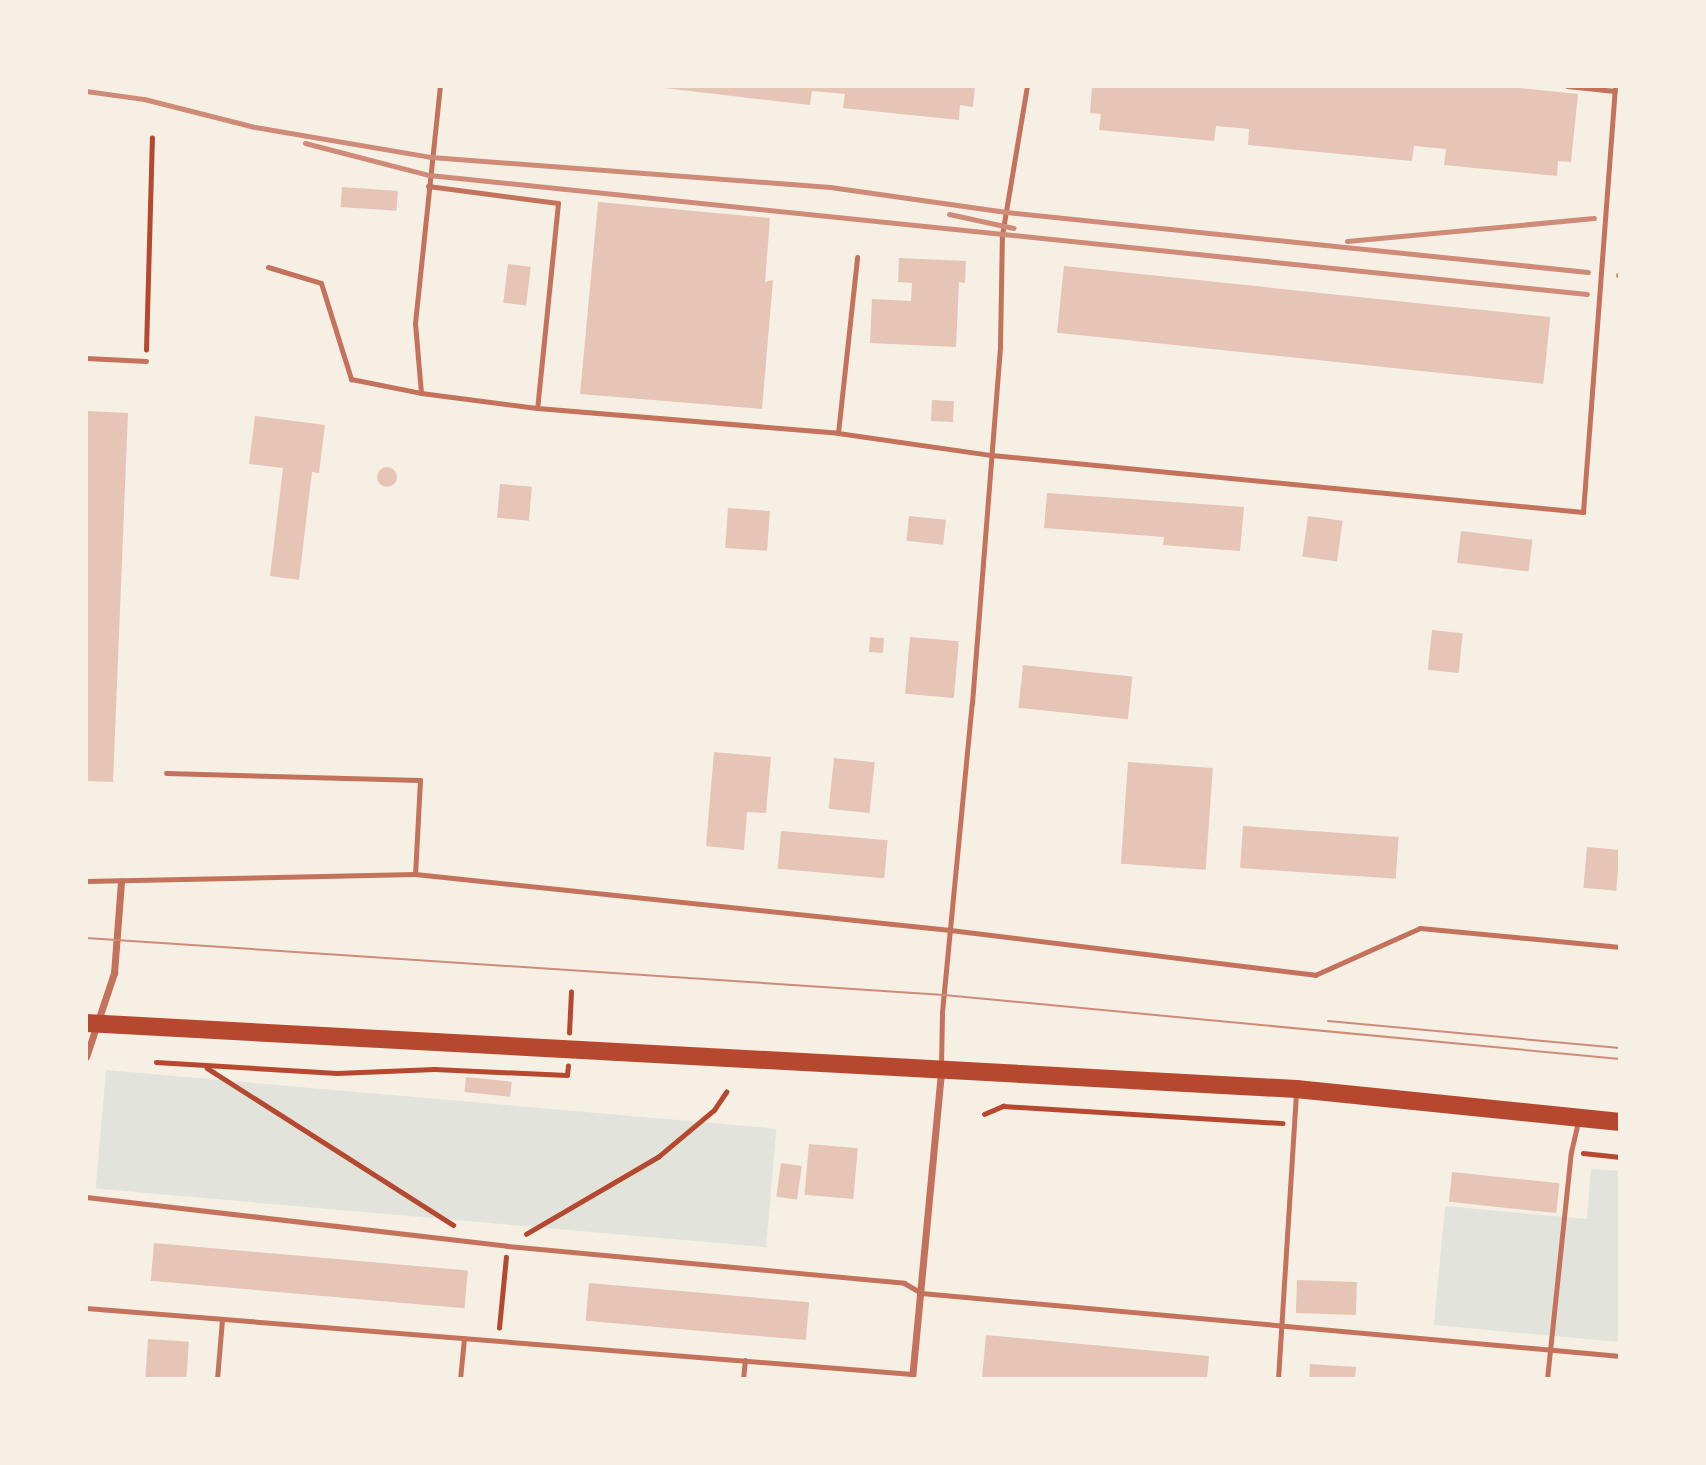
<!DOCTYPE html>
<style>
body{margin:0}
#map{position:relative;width:1706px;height:1465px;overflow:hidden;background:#f6efe4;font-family:"Libre Baskerville",serif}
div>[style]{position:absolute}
.green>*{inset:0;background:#e2e4dc;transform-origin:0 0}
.building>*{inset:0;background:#e6c5b7;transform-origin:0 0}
.round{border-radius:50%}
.path>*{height:4.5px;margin:-2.25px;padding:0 2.25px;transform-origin:2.25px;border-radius:2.25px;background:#b5482f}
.service>*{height:5px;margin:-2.5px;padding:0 2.5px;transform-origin:2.5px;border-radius:2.5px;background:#c5725c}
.minor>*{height:7px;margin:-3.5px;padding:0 3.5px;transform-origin:3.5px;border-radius:3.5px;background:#c5725c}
.primary>*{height:18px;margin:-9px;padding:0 9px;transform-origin:9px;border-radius:9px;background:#b5482f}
.tram>*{height:2px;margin:-1px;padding:0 1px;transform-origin:1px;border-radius:1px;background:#cf8b77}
.rail>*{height:5px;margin:-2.5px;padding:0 2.5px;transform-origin:2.5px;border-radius:2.5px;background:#cf8b77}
span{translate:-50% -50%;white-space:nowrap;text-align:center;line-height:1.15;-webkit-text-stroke:5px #f6efe4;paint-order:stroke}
.frame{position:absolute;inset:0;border:88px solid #f6efe4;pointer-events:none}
</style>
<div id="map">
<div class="green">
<i style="left:106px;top:1070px;width:673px;height:119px;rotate:5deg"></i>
<i style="clip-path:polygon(1591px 1169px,1620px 1171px,1620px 1342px,1434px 1325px,1445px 1206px,1587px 1219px)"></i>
</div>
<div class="building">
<i style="clip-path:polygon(647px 86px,975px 86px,973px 107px,960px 105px,959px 120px,843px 108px,845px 94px,812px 91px,810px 105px)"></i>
<i style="clip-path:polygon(1092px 86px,1498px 86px,1578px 94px,1571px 162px,1558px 161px,1557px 176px,1444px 165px,1446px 149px,1414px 146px,1412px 161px,1248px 145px,1249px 129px,1216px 126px,1214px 141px,1099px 130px,1101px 114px,1090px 113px)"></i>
<i style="left:342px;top:187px;width:56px;height:20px;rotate:4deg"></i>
<i style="clip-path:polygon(598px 202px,770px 218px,765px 282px,773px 280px,762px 409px,580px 394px)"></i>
<i style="clip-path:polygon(899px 258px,966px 261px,965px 283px,959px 282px,956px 347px,870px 343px,872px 299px,911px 301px,912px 283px,898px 282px)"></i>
<i style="left:508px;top:264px;width:23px;height:39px;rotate:7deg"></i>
<i style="left:1064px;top:266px;width:489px;height:67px;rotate:6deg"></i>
<i style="left:932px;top:400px;width:22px;height:21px;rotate:3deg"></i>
<i style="clip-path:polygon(86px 411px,128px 413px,113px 782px,86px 781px)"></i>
<i style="clip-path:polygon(255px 416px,325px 425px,319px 473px,312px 472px,299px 580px,270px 576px,283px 468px,249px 464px)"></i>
<i class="round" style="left:377px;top:467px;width:20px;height:20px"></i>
<i style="left:500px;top:484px;width:32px;height:34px;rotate:5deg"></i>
<i style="clip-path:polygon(1047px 493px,1244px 507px,1240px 551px,1163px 545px,1164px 537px,1044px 528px)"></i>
<i style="left:728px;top:508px;width:42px;height:40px;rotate:4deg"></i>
<i style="left:909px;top:516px;width:37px;height:25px;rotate:6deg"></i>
<i style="left:1308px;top:516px;width:35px;height:41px;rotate:8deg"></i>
<i style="left:1461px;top:531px;width:72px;height:32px;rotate:7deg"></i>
<i style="left:1432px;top:630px;width:31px;height:40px;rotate:6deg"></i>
<i style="left:870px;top:637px;width:14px;height:15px;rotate:4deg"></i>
<i style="left:910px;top:637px;width:49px;height:57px;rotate:5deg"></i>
<i style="left:1023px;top:665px;width:110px;height:43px;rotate:6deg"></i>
<i style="clip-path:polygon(714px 752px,771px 757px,766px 813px,747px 812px,744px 850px,706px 846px)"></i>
<i style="left:834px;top:758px;width:41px;height:51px;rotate:6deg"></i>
<i style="left:1128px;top:762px;width:85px;height:102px;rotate:4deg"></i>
<i style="left:1243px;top:826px;width:156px;height:42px;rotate:4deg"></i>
<i style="left:781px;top:831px;width:107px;height:38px;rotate:5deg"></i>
<i style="left:1587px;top:847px;width:33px;height:41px;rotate:5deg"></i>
<i style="left:466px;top:1077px;width:46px;height:15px;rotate:6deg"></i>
<i style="left:809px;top:1144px;width:49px;height:51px;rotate:5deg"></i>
<i style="left:781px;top:1163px;width:21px;height:34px;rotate:8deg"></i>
<i style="left:1452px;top:1172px;width:108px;height:30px;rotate:6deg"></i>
<i style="left:154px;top:1243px;width:315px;height:38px;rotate:5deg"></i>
<i style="left:1297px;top:1280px;width:60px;height:33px;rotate:2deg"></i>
<i style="left:589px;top:1283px;width:221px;height:38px;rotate:5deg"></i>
<i style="clip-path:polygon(986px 1335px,1209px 1356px,1207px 1379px,982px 1378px)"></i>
<i style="left:148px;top:1339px;width:41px;height:40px;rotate:4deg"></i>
<i style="clip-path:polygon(1310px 1364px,1356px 1367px,1355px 1379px,1309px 1379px)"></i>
</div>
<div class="path">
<i style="left:146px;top:350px;width:212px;rotate:-88.4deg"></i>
<i style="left:569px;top:1033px;width:41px;rotate:-87.2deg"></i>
<i style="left:156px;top:1062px;width:181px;rotate:3.5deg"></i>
<i style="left:337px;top:1073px;width:97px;rotate:-2.4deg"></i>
<i style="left:434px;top:1069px;width:133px;rotate:2.6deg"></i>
<i style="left:567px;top:1075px;width:9px;rotate:-84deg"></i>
<i style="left:207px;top:1068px;width:292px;rotate:32.5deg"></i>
<i style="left:984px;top:1114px;width:21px;rotate:-23deg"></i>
<i style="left:1003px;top:1106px;width:280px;rotate:3.5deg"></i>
<i style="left:1583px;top:1153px;width:37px;rotate:6deg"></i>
<i style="left:526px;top:1234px;width:153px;rotate:-30.3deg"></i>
<i style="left:658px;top:1157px;width:73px;rotate:-40deg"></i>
<i style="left:714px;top:1110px;width:22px;rotate:-56deg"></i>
<i style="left:499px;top:1328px;width:71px;rotate:-84.4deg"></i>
</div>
<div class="service">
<i style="left:1567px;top:86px;width:48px;rotate:5.9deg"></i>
<i style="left:428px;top:186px;width:131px;rotate:7.5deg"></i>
<i style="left:558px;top:203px;width:206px;rotate:95.8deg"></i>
<i style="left:268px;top:267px;width:55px;rotate:16.8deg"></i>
<i style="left:321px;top:283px;width:101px;rotate:72.6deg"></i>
<i style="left:351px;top:379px;width:71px;rotate:11.3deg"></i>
<i style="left:421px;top:393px;width:117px;rotate:7.4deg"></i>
<i style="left:537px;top:408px;width:302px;rotate:4.7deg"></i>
<i style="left:838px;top:433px;width:155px;rotate:8.2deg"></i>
<i style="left:991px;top:455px;width:595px;rotate:5.5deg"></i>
<i style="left:1583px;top:512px;width:427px;rotate:-85.7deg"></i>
<i style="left:86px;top:358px;width:60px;rotate:2.9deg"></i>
<i style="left:421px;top:393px;width:70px;rotate:-94.9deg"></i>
<i style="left:415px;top:323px;width:238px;rotate:-84deg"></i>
<i style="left:838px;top:433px;width:177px;rotate:-83.8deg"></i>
<i style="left:166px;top:773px;width:254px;rotate:1.6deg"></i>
<i style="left:420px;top:780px;width:94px;rotate:93deg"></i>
<i style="left:86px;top:881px;width:329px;rotate:-1.2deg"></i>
<i style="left:415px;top:874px;width:538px;rotate:5.98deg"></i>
<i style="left:950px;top:930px;width:368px;rotate:7deg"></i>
<i style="left:1315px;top:975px;width:115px;rotate:-24.1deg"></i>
<i style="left:1420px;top:928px;width:201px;rotate:5.4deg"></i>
<i style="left:941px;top:1065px;width:53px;rotate:-88.9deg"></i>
<i style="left:942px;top:1012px;width:310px;rotate:-84.5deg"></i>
<i style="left:972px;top:703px;width:359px;rotate:-85.5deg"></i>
<i style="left:1000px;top:345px;width:110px;rotate:-89deg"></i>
<i style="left:1002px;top:235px;width:151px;rotate:-80.5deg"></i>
<i style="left:86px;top:1197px;width:424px;rotate:6.6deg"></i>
<i style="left:507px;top:1246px;width:399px;rotate:5.3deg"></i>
<i style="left:904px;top:1283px;width:20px;rotate:30deg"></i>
<i style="left:921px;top:1293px;width:702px;rotate:5.15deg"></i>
<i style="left:86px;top:1308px;width:829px;rotate:4.57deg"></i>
<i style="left:217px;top:1379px;width:60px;rotate:-85.2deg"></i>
<i style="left:460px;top:1379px;width:41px;rotate:-84.4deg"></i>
<i style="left:743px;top:1379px;width:19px;rotate:-84deg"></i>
<i style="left:1278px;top:1379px;width:288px;rotate:-86.4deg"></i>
<i style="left:1547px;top:1379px;width:228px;rotate:-84deg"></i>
<i style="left:1571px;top:1152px;width:31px;rotate:-77deg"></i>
</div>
<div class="minor">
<i style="left:86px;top:1057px;width:89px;rotate:-71.6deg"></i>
<i style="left:114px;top:973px;width:92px;rotate:-85.6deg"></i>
<i style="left:912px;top:1379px;width:309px;rotate:-84.6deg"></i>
</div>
<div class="primary">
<i style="left:86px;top:1023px;width:1212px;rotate:3.12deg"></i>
<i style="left:1296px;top:1089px;width:326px;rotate:5.8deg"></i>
</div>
<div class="tram">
<i style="left:86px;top:938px;width:860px;rotate:3.8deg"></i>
<i style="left:944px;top:995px;width:679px;rotate:5.41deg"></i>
<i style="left:1328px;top:1021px;width:293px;rotate:5.3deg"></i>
</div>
<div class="rail">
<i style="left:86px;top:91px;width:59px;rotate:7.9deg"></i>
<i style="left:144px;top:99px;width:114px;rotate:14.2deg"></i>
<i style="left:255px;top:127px;width:179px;rotate:9.7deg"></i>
<i style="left:431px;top:157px;width:400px;rotate:4.3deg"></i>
<i style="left:830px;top:187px;width:178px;rotate:8.1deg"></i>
<i style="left:1006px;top:212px;width:585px;rotate:5.89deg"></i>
<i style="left:305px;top:143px;width:128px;rotate:14.5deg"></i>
<i style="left:429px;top:175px;width:1164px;rotate:5.87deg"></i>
<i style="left:949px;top:214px;width:66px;rotate:12.2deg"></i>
<i style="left:1347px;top:241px;width:248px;rotate:-5.3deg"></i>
<i style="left:1618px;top:275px;width:2px"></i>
</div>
<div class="frame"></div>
</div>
